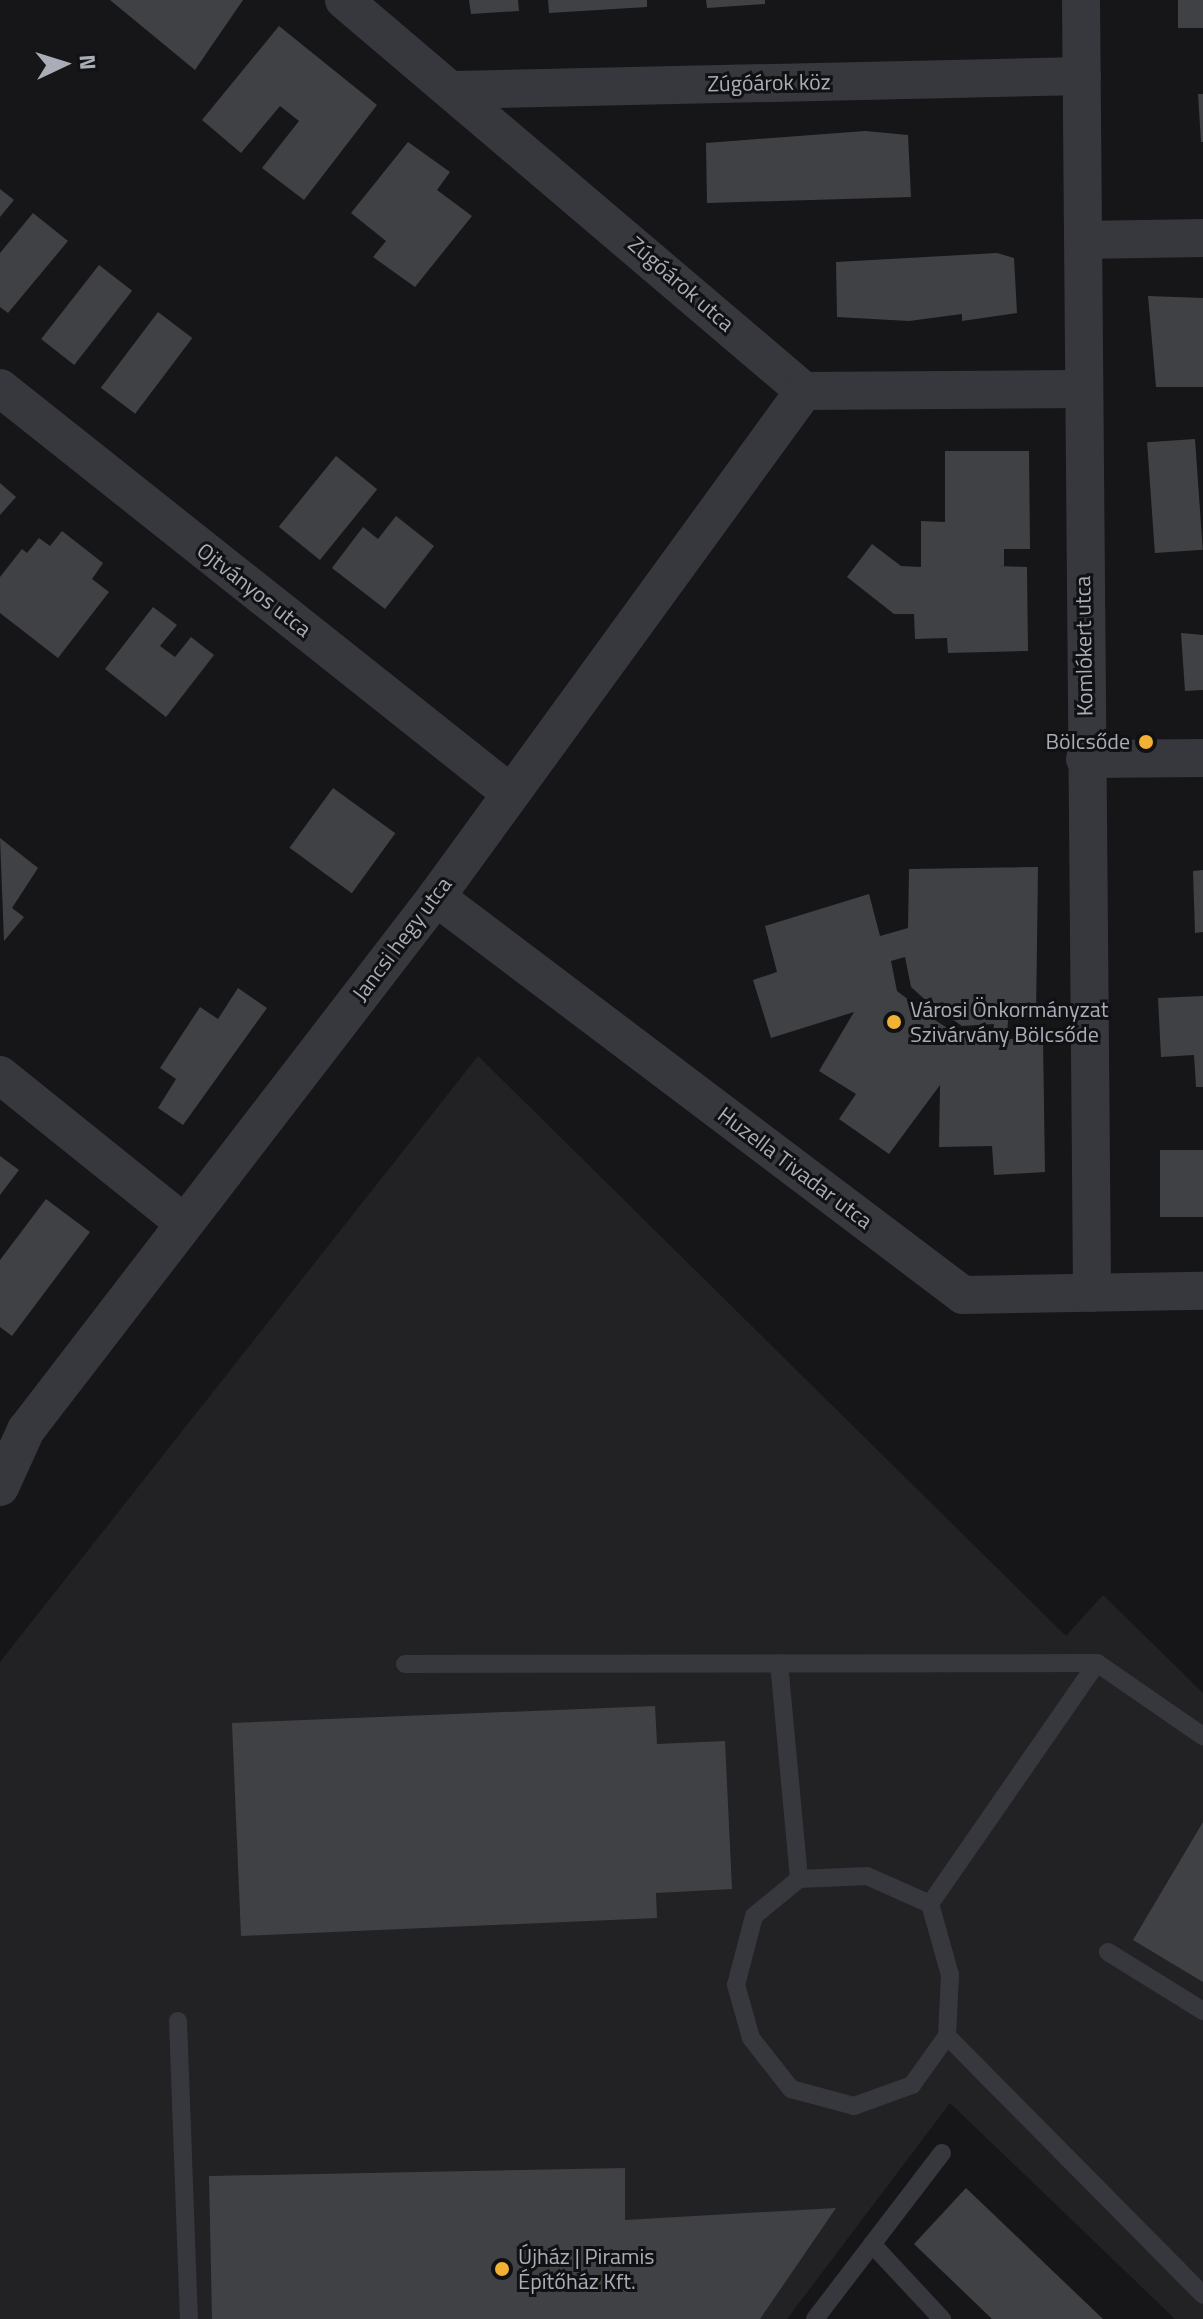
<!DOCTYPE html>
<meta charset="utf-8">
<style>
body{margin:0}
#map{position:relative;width:1203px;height:2319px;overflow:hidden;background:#161618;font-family:"Titillium Web",sans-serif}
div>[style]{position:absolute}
.built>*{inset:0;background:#222225}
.building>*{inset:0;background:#404145;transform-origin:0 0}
.lane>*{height:18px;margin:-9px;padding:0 9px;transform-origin:9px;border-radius:9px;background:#37383d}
.street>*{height:38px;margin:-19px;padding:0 19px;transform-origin:19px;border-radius:19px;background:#37383d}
.dots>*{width:22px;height:22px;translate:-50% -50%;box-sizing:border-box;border:4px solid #111113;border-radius:50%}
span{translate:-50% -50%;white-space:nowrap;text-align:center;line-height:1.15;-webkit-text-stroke:6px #111113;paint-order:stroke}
.street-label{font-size:22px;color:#a8adb8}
.poi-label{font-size:22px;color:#a8adb8}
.right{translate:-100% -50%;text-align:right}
.left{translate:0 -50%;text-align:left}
.north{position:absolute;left:24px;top:24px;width:80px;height:80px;-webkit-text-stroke:6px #111113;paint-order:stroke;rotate:86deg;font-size:22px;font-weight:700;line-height:32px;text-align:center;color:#a8adb8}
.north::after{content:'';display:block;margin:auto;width:28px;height:36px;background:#a8adb8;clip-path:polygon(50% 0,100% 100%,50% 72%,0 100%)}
</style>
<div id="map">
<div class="built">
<i style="clip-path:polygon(478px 1056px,1066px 1636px,1103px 1595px,1203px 1693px,1203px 2319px,1175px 2319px,950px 2103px,787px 2319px,0 2319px,0 1662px)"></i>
</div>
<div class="building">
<i style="clip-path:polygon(110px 0,243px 0,195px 70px)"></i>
<i style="clip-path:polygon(469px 0,518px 0,519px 11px,471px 14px)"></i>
<i style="clip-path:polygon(548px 0,647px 0,647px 7px,549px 13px)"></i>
<i style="clip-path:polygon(706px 0,765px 0,765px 4px,707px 8px)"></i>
<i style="left:1178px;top:0;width:25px;height:28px"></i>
<i style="clip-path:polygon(279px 26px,377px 105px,304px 200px,262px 168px,299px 121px,280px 106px,241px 153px,202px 120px)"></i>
<i style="clip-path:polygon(1198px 94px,1203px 94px,1203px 142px,1201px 142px)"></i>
<i style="clip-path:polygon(865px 131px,908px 135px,911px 197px,707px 203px,706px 143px)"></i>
<i style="clip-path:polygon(408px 142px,450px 172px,437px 190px,472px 216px,415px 287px,373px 257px,386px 241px,351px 213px)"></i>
<i style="clip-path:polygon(0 189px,14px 200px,0 217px)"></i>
<i style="clip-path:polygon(33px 213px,68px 241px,8px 313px,0 307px,0 253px)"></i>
<i style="clip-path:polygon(997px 253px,1014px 258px,1017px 313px,962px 321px,962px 314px,909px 321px,837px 317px,836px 262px)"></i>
<i style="left:99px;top:265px;width:42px;height:94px;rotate:38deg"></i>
<i style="clip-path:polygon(1148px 296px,1203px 298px,1203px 387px,1156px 387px)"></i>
<i style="left:158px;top:312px;width:43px;height:95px;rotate:37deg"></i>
<i style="left:1195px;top:439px;width:111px;height:48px;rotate:86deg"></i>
<i style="clip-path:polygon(945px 451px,1029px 451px,1030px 549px,1004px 549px,1004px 566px,998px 566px,1027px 567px,1028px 651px,948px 653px,947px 638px,915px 639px,914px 614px,894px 614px,847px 577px,872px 544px,901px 566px,921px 567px,921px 521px,945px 522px)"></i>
<i style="left:336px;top:456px;width:53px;height:91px;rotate:39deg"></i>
<i style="clip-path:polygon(0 483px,16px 497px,0 515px)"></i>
<i style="clip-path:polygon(396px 516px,434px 546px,385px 609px,332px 568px,363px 527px,378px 539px)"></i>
<i style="clip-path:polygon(62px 531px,103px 563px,92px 579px,109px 592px,58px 658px,0 613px,0 577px,22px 549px,27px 553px,39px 538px,50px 546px)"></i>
<i style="clip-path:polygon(153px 607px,177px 625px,160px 646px,175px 657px,191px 637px,214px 655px,166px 717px,105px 669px)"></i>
<i style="clip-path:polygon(1181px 633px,1203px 635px,1203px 690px,1185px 691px)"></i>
<i style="left:333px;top:788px;width:77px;height:74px;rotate:36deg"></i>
<i style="clip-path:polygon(0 838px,38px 868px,12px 908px,24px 917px,4px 941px)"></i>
<i style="clip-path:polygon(evenodd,1038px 867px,1036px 1018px,1008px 1020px,1007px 1039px,1043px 1039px,1045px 1172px,994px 1175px,992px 1146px,939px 1147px,940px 1085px,889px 1154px,839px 1119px,856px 1094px,819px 1071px,854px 1012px,771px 1038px,753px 980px,777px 972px,765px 926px,869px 894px,880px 936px,908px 928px,909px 869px,1038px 867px,905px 957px,911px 987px,929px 1003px,923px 1011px,897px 991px,891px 961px,905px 957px,1038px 867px,939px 1010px,962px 1026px,994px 1024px,993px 1036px,961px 1037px,935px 1020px,939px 1010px)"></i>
<i style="clip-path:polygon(1203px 870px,1203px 932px,1195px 933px,1193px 871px)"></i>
<i style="clip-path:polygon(238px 988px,267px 1008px,183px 1125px,158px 1108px,176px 1079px,160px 1068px,200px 1007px,218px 1019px)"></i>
<i style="clip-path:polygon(1203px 996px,1203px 1087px,1196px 1087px,1194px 1055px,1161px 1057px,1158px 998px)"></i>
<i style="left:1203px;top:1150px;width:67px;height:43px;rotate:90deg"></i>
<i style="clip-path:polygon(0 1156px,19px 1170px,0 1195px)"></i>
<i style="clip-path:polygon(46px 1199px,90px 1232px,12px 1336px,0 1327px,0 1260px)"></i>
<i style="clip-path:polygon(655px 1706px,657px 1744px,725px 1741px,732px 1889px,656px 1893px,657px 1918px,241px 1936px,232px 1723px)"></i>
<i style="clip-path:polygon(1203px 1822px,1203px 1982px,1133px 1940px)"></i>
<i style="clip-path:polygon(625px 2168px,625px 2220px,836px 2208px,760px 2319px,212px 2319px,209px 2176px)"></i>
<i style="clip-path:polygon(966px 2188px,1103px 2319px,992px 2319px,914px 2244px)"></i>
</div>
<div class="lane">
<i style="left:779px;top:1663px;width:217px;rotate:84.7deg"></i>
<i style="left:799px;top:1879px;width:58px;rotate:140.6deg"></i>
<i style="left:754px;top:1916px;width:71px;rotate:104.6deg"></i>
<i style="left:736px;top:1985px;width:55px;rotate:74.2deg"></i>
<i style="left:751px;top:2038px;width:65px;rotate:51.9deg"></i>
<i style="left:791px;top:2089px;width:65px;rotate:15.1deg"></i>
<i style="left:854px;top:2106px;width:62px;rotate:-19.9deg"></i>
<i style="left:912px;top:2085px;width:60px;rotate:-54.5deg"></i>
<i style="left:947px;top:2036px;width:61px;rotate:-87.2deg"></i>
<i style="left:950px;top:1975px;width:74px;rotate:-105.7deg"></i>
<i style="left:930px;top:1904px;width:293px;rotate:-55.3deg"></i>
<i style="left:405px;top:1664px;width:692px;rotate:-0.08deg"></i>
<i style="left:1097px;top:1663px;width:129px;rotate:34.6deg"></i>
<i style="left:799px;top:1879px;width:68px;rotate:-2.5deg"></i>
<i style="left:867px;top:1876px;width:69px;rotate:24deg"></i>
<i style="left:1108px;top:1952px;width:112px;rotate:31.8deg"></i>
<i style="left:178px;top:2021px;width:298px;rotate:87.9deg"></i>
<i style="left:947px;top:2036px;width:364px;rotate:45.3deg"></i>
<i style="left:872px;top:2244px;width:103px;rotate:47deg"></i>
<i style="left:815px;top:2319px;width:209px;rotate:-52.6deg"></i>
</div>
<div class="street">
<i style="left:344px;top:0;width:604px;rotate:40.36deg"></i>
<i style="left:804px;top:391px;width:277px;rotate:-0.4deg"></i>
<i style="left:1081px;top:0;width:1293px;rotate:89.51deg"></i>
<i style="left:456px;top:90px;width:626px;rotate:-1.28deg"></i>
<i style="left:1083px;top:240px;width:120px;rotate:-1deg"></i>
<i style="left:0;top:388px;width:650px;rotate:38.44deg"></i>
<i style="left:1085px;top:759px;width:118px;rotate:-0.5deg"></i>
<i style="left:436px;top:897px;width:660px;rotate:37.06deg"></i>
<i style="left:963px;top:1295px;width:240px;rotate:-1deg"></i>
<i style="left:0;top:1075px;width:235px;rotate:38.8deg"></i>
<i style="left:0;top:1487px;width:63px;rotate:-65.5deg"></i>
<i style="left:26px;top:1430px;width:672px;rotate:-52.43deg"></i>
<i style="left:436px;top:897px;width:626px;rotate:-53.97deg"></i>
</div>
<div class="dots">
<i style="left:1146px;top:742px;background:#f2b134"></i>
<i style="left:894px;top:1022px;background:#f2b134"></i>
<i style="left:502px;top:2269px;background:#f2b134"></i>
</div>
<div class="street-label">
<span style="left:769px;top:83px;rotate:-1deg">Zúgóárok köz</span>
<span style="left:681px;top:284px;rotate:41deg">Zúgóárok utca</span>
<span style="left:254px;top:590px;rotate:38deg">Ojtványos utca</span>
<span style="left:1084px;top:646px;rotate:-91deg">Komlókert utca</span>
<span style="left:402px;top:939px;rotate:-53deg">Jancsi hegy utca</span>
<span style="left:795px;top:1168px;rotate:37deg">Huzella Tivadar utca</span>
</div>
<div class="poi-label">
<span class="right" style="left:1130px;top:742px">Bölcsőde</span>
<span class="left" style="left:910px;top:1022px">Városi Önkormányzat<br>Szivárvány Bölcsőde</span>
<span class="left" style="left:518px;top:2269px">Újház | Piramis<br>Építőház Kft.</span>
</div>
<div class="north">N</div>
</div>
